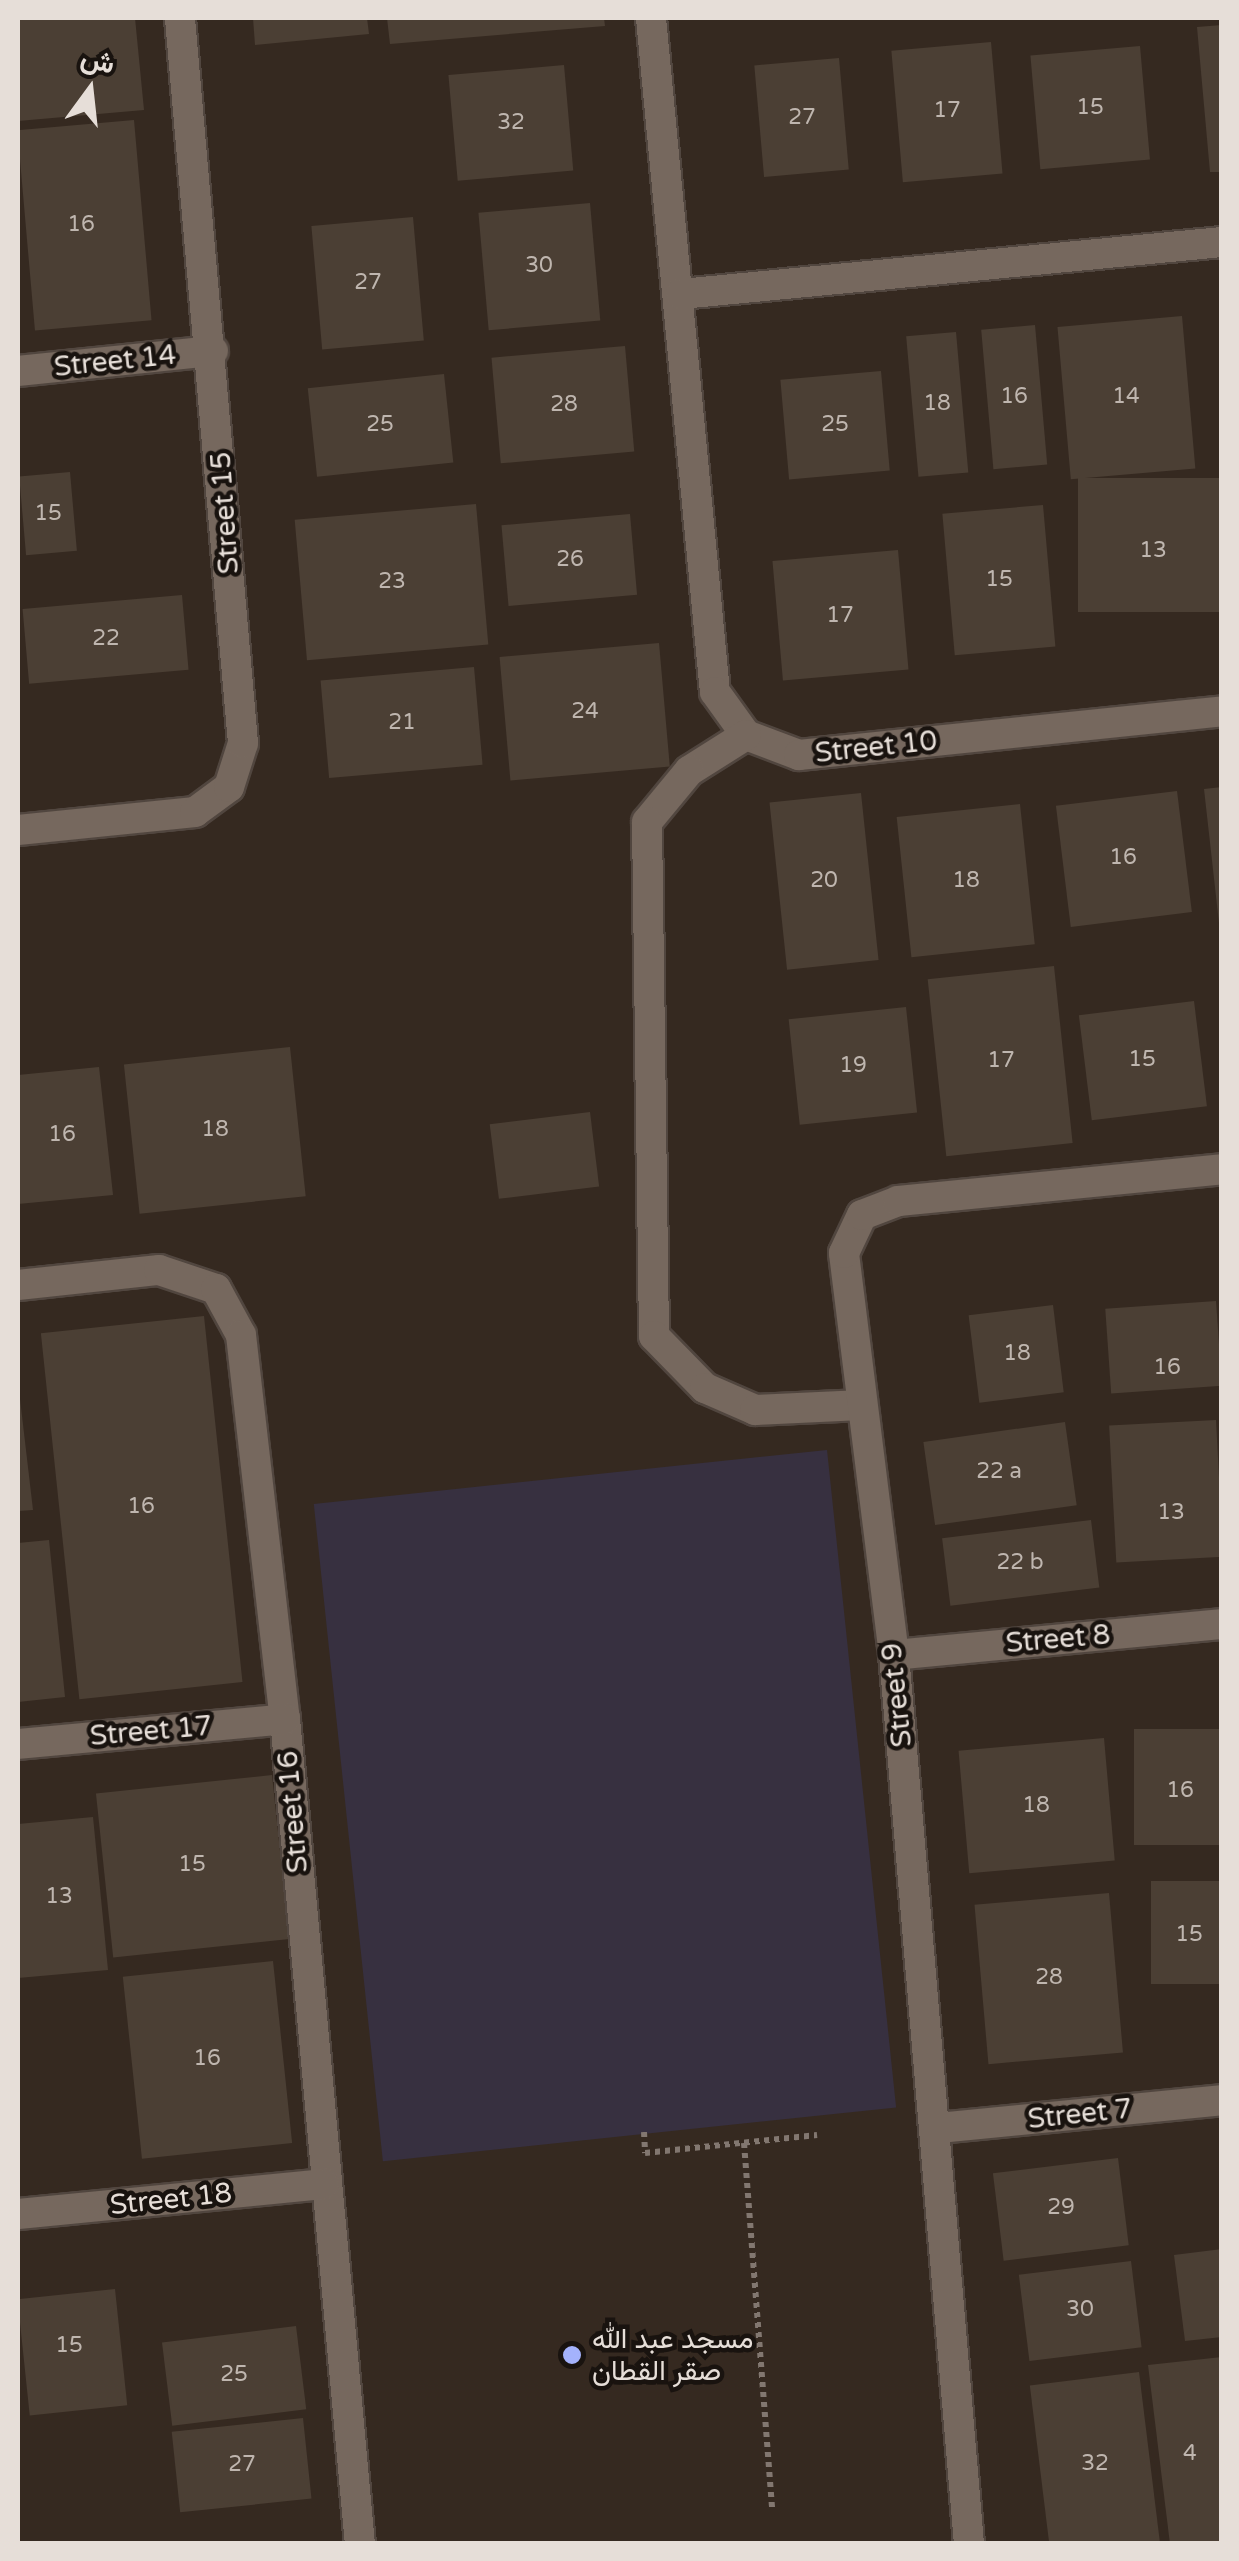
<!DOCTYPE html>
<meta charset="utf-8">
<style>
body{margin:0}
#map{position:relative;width:1239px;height:2561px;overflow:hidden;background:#352920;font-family:"Varela Round",Vazirmatn,sans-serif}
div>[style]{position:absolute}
.commercial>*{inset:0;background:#373040;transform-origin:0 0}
.building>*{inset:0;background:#4b3f34;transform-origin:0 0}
.path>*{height:6px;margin-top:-3px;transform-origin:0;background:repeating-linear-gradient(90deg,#827770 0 5px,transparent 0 10px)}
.roads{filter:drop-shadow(2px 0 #51463f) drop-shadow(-2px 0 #51463f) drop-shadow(0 2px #51463f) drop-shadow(0 -2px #51463f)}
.minor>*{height:30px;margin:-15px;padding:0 15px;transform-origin:15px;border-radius:15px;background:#76685e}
.dots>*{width:28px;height:28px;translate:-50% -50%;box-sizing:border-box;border:5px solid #19130f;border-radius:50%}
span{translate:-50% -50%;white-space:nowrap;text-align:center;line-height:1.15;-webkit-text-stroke:9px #19130f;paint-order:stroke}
.number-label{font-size:22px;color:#bfb6af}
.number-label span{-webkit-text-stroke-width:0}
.street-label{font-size:28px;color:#e6ded8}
.poi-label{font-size:28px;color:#e6ded8}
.left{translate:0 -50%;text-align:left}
.frame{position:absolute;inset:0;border:20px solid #e6ded8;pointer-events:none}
.north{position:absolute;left:40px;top:40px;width:100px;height:100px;-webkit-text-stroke:8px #19130f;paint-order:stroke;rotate:15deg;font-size:28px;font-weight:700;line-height:40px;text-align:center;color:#e6ded8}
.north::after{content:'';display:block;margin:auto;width:35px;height:45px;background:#e6ded8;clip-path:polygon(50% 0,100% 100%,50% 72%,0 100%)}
</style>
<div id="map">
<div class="commercial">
<i style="left:827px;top:1450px;width:661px;height:516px;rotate:84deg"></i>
</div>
<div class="building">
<i style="clip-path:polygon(18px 18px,135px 18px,144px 110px,18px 121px)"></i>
<i style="clip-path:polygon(253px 18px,367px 18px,369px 34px,255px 45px)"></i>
<i style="clip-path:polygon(387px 18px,604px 18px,605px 26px,390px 44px)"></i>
<i style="clip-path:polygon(1222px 25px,1222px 172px,1210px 172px,1197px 27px)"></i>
<i style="left:991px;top:42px;width:132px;height:100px;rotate:85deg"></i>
<i style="left:1140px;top:46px;width:114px;height:110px;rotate:85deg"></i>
<i style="left:839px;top:58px;width:112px;height:85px;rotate:85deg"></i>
<i style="left:564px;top:65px;width:106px;height:116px;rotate:85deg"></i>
<i style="left:134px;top:120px;width:201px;height:117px;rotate:85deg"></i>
<i style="left:590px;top:203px;width:118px;height:112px;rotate:85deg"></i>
<i style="left:413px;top:217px;width:124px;height:102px;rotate:85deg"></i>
<i style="left:1182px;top:316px;width:153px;height:125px;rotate:85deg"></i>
<i style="left:1035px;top:325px;width:140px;height:54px;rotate:85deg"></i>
<i style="left:956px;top:332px;width:141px;height:50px;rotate:85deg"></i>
<i style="left:625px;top:346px;width:106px;height:134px;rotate:85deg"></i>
<i style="left:881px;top:371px;width:100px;height:101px;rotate:85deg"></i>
<i style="left:444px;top:374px;width:89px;height:137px;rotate:84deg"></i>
<i style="left:70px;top:472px;width:79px;height:51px;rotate:85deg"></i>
<i style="left:1222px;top:478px;width:134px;height:144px;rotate:90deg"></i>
<i style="left:476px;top:504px;width:141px;height:182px;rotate:85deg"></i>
<i style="left:1043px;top:505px;width:142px;height:101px;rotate:85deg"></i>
<i style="left:630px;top:514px;width:81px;height:129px;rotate:85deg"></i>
<i style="left:898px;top:550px;width:120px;height:126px;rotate:85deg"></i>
<i style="left:182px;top:595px;width:75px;height:160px;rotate:85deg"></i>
<i style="left:659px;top:643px;width:124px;height:160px;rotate:85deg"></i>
<i style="left:474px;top:667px;width:98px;height:154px;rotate:85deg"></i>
<i style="clip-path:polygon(1222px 787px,1222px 923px,1219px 923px,1204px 789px)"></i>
<i style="left:1177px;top:791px;width:122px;height:122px;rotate:83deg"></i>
<i style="left:861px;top:793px;width:168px;height:92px;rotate:84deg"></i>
<i style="left:1020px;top:804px;width:141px;height:124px;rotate:84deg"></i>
<i style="left:1054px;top:966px;width:178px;height:127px;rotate:84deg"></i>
<i style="left:1194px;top:1001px;width:106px;height:116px;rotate:83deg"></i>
<i style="left:906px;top:1007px;width:106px;height:118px;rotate:84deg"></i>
<i style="left:290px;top:1047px;width:150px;height:167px;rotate:84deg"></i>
<i style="clip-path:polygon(99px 1067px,113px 1195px,18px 1204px,18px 1075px)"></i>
<i style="left:590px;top:1112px;width:75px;height:101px;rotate:83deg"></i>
<i style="left:1216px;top:1301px;width:85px;height:111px;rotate:86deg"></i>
<i style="left:1053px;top:1305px;width:88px;height:85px;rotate:83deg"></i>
<i style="left:204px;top:1316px;width:368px;height:164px;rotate:84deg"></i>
<i style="clip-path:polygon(18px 1382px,33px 1510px,18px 1511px)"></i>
<i style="left:1216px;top:1420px;width:137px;height:107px;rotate:87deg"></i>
<i style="left:1065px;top:1422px;width:84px;height:143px;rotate:82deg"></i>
<i style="left:1091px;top:1520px;width:68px;height:150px;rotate:83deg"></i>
<i style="clip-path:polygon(49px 1540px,65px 1697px,18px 1702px,18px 1543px)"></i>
<i style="left:1222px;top:1729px;width:116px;height:88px;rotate:90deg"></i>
<i style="left:1104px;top:1738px;width:123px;height:146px;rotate:85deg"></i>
<i style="left:272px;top:1775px;width:165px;height:177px;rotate:84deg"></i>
<i style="clip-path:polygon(93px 1817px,108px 1970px,18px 1978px,18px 1824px)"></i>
<i style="left:1222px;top:1881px;width:103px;height:71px;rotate:90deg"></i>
<i style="left:1109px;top:1893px;width:160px;height:135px;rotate:85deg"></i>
<i style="left:273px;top:1961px;width:183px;height:151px;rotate:84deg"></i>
<i style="left:1118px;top:2158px;width:88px;height:126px;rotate:83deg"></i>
<i style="clip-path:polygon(1222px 2249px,1222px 2337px,1185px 2341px,1174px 2255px)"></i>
<i style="left:1131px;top:2261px;width:87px;height:113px;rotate:83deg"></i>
<i style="left:115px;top:2289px;width:117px;height:98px;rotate:84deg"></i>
<i style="left:296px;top:2326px;width:84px;height:135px;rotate:83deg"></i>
<i style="clip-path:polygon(1222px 2357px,1222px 2544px,1170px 2544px,1148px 2365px)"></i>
<i style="left:1139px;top:2372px;width:173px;height:110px;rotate:83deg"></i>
<i style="left:303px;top:2418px;width:81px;height:132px;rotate:84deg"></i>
</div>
<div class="path">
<i style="left:644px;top:2132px;width:21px;rotate:87deg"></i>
<i style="left:645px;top:2153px;width:173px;rotate:-6deg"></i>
<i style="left:744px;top:2143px;width:367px;rotate:85.6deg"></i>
</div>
<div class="roads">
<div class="minor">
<i style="left:651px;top:18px;width:677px;rotate:84.58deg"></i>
<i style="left:715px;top:692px;width:53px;rotate:54.2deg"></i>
<i style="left:746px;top:735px;width:57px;rotate:20.7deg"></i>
<i style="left:799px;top:755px;width:425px;rotate:-5.9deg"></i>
<i style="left:681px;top:294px;width:543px;rotate:-5.49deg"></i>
<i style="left:18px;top:371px;width:196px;rotate:-5.9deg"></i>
<i style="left:746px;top:735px;width:67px;rotate:147.7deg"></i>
<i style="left:689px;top:771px;width:66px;rotate:129.5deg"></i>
<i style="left:647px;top:822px;width:514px;rotate:89.22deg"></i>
<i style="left:654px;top:1336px;width:73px;rotate:45.6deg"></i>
<i style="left:705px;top:1388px;width:55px;rotate:23.7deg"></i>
<i style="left:755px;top:1410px;width:107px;rotate:-2.7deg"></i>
<i style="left:18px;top:830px;width:178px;rotate:-5.8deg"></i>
<i style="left:195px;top:812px;width:42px;rotate:-36.3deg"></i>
<i style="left:229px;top:787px;width:46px;rotate:-72.3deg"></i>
<i style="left:243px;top:743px;width:728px;rotate:-94.97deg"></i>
<i style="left:18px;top:1285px;width:142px;rotate:-6.1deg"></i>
<i style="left:159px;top:1270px;width:60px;rotate:18.4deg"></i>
<i style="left:216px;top:1289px;width:52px;rotate:61.5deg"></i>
<i style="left:241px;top:1335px;width:387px;rotate:83.5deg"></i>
<i style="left:285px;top:1719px;width:828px;rotate:84.81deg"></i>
<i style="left:894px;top:1655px;width:329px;rotate:-5.4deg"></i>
<i style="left:18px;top:1744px;width:268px;rotate:-5.3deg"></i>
<i style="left:938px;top:2128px;width:285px;rotate:-5.6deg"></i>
<i style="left:18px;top:2214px;width:307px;rotate:-5.6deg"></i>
<i style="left:969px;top:2544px;width:892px;rotate:-94.82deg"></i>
<i style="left:894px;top:1655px;width:405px;rotate:-97.1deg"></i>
<i style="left:844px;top:1253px;width:42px;rotate:-64.7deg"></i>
<i style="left:862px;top:1215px;width:39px;rotate:-21deg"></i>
<i style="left:898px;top:1201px;width:326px;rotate:-5.6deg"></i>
</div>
</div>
<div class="dots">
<i style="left:572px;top:2355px;background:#a4b2fc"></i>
</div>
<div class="number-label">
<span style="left:1090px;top:108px">15</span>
<span style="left:947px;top:111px">17</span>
<span style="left:802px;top:118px">27</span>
<span style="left:511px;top:123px">32</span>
<span style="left:81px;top:225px">16</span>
<span style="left:539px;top:266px">30</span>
<span style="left:368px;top:283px">27</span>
<span style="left:1014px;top:397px">16</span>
<span style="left:1126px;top:397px">14</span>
<span style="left:937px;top:404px">18</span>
<span style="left:564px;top:405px">28</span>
<span style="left:380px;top:425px">25</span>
<span style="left:835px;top:425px">25</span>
<span style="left:48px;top:514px">15</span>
<span style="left:1153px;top:551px">13</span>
<span style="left:570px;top:560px">26</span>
<span style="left:999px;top:580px">15</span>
<span style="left:392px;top:582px">23</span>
<span style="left:840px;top:616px">17</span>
<span style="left:106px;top:639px">22</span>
<span style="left:585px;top:712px">24</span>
<span style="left:402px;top:723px">21</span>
<span style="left:1123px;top:858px">16</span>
<span style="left:824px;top:881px">20</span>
<span style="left:966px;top:881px">18</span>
<span style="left:1142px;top:1060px">15</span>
<span style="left:1001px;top:1061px">17</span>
<span style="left:853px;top:1066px">19</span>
<span style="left:215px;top:1130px">18</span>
<span style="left:62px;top:1135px">16</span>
<span style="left:1017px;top:1354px">18</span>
<span style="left:1167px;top:1368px">16</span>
<span style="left:999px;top:1472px">22 a</span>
<span style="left:141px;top:1507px">16</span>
<span style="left:1171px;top:1513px">13</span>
<span style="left:1020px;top:1563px">22 b</span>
<span style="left:1180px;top:1791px">16</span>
<span style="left:1036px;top:1806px">18</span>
<span style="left:192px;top:1865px">15</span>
<span style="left:59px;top:1897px">13</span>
<span style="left:1189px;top:1935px">15</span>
<span style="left:1049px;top:1978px">28</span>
<span style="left:207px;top:2059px">16</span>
<span style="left:1061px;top:2208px">29</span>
<span style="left:1080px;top:2310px">30</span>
<span style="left:69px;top:2346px">15</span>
<span style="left:234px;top:2375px">25</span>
<span style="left:1190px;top:2454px">4</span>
<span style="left:1095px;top:2464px">32</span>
<span style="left:242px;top:2465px">27</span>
</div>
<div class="street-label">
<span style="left:115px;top:361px;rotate:-6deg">Street 14</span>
<span style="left:225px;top:513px;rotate:-94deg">Street 15</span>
<span style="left:876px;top:747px;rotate:-6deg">Street 10</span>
<span style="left:1058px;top:1639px;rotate:-5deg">Street 8</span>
<span style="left:897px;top:1695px;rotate:-96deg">Street 9</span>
<span style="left:151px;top:1731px;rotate:-5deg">Street 17</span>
<span style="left:293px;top:1812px;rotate:-95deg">Street 16</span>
<span style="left:1080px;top:2114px;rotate:-6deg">Street 7</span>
<span style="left:171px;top:2199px;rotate:-6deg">Street 18</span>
</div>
<div class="poi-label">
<span class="left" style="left:592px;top:2355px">مسجد عبد الله<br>صقر القطان</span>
</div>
<div class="frame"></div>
<div class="north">ش</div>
</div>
